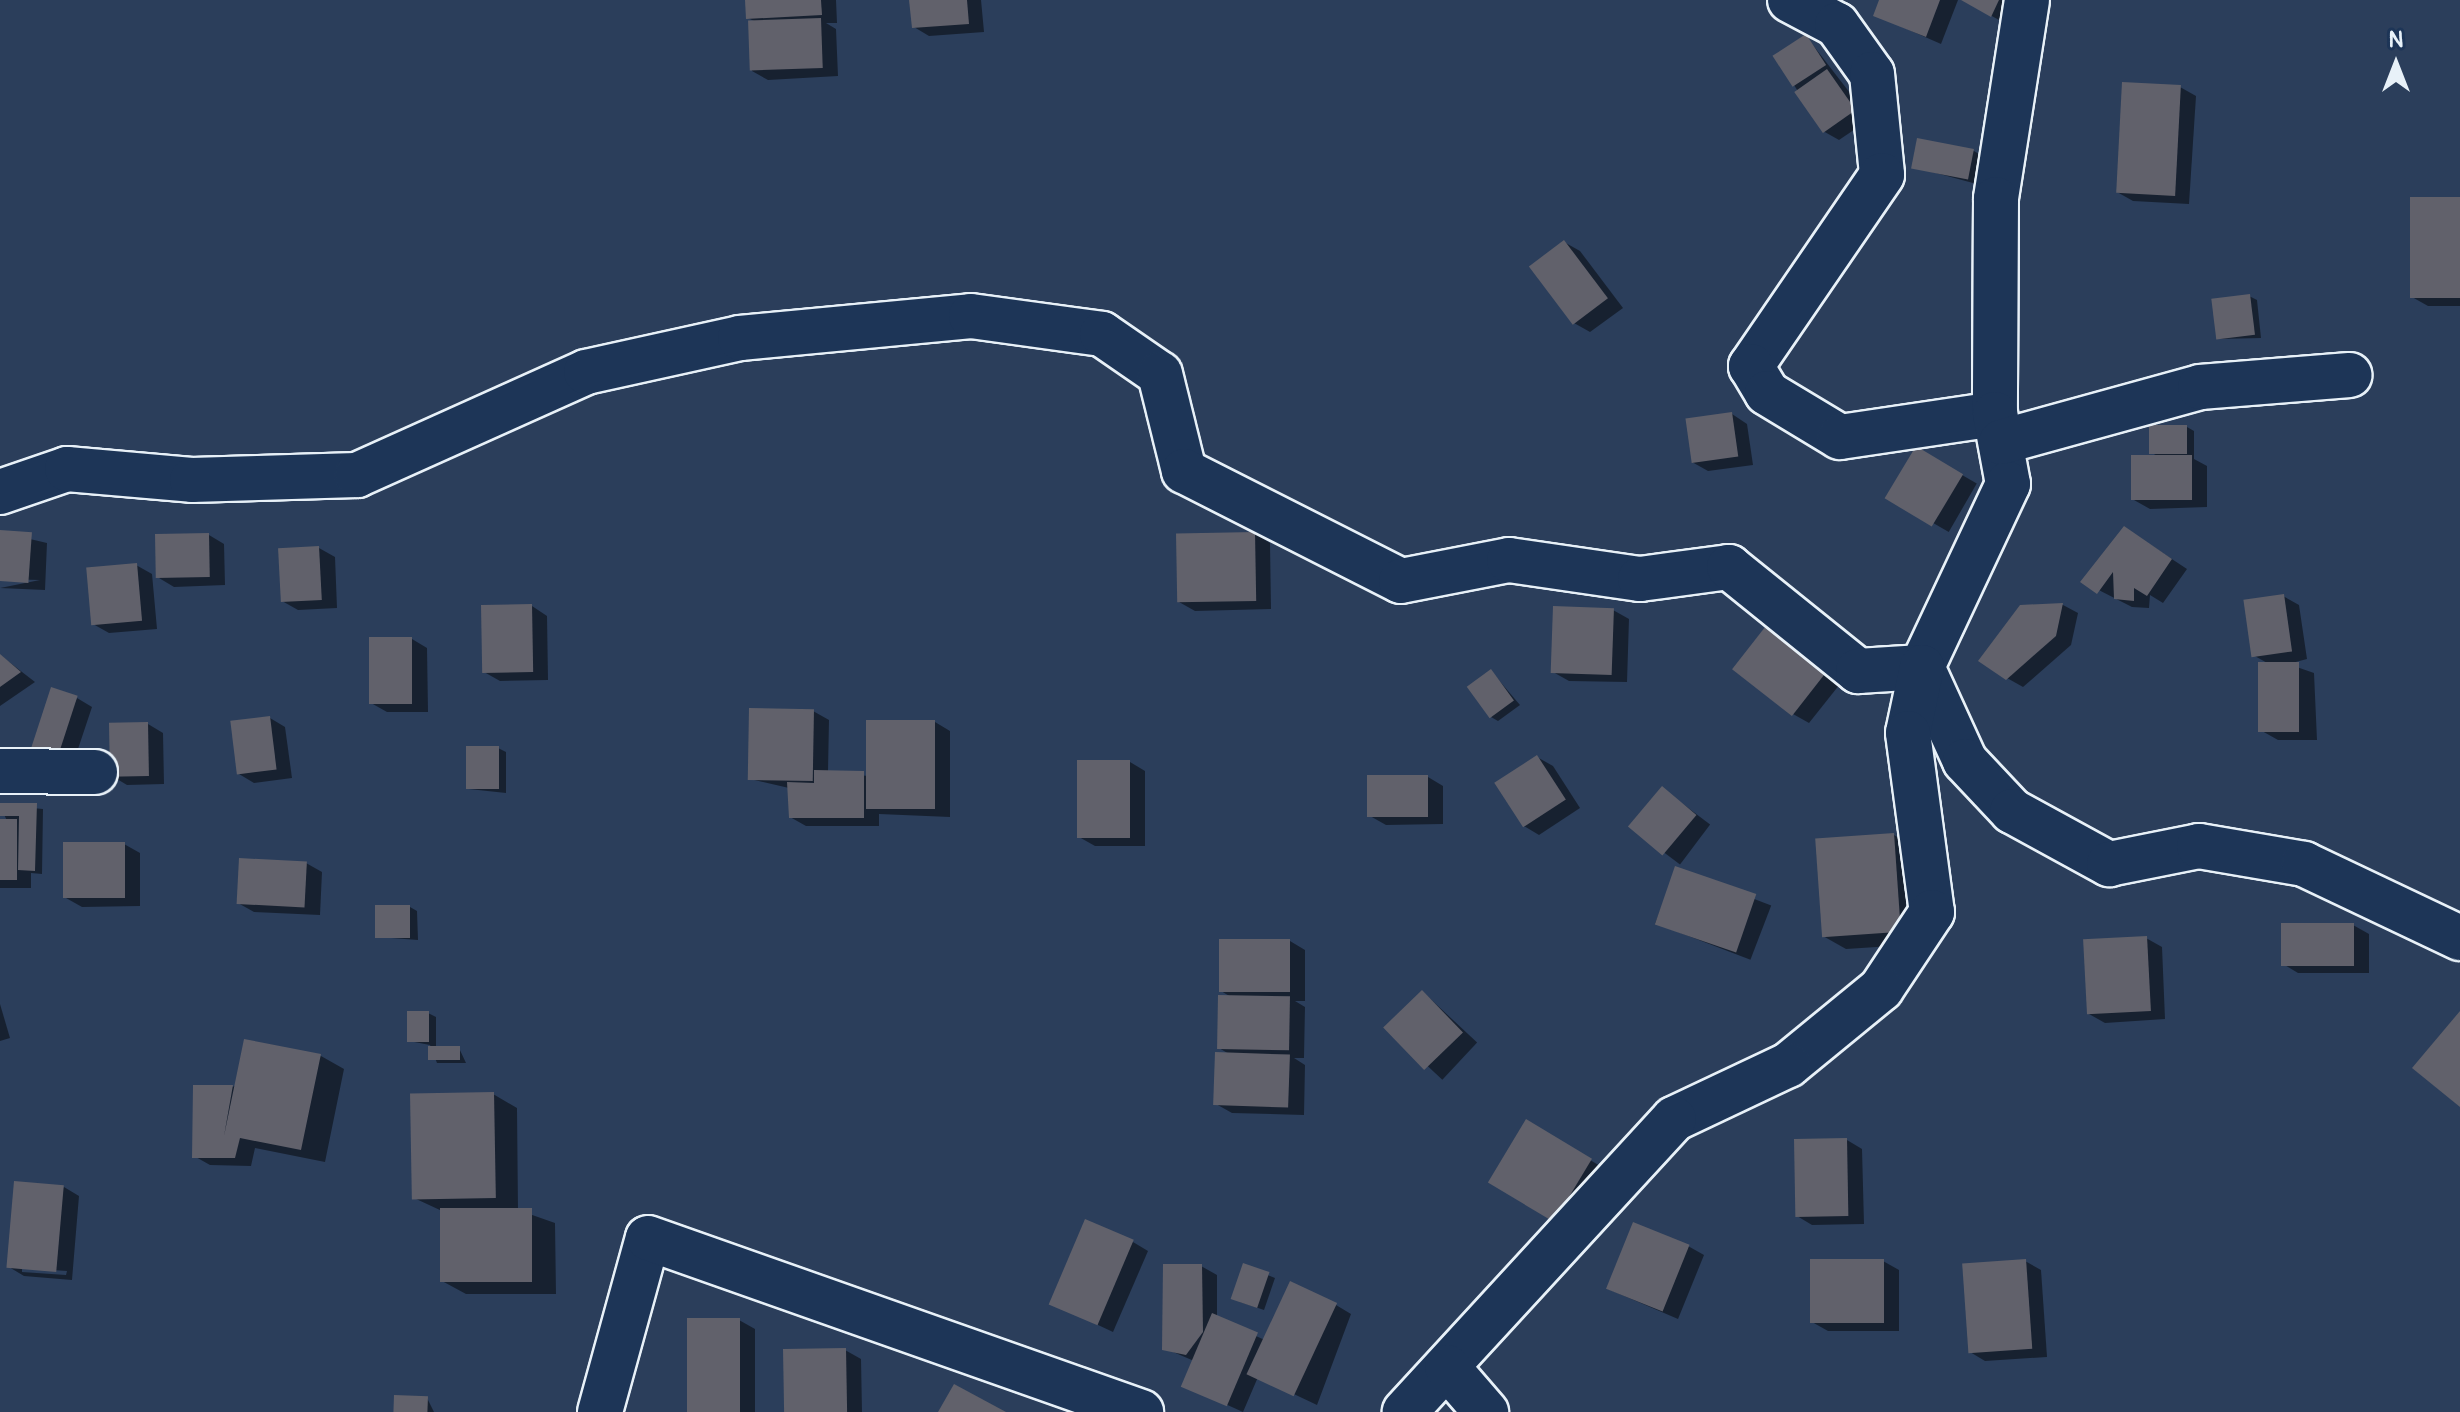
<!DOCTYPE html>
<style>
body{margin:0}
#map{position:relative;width:2460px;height:1412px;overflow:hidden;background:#2b3e5b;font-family:Pangolin,sans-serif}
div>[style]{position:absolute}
.shadow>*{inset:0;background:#0007;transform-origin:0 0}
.building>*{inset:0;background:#61616b;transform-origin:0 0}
.roads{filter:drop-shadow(2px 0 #e8f1f8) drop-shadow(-2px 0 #e8f1f8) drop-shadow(0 2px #e8f1f8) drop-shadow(0 -2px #e8f1f8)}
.minor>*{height:44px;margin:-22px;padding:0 22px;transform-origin:22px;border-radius:22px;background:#1d3557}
span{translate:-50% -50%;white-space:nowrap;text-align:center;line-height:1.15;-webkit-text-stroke:6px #1d3557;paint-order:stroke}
.north{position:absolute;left:2356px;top:24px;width:80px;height:80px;-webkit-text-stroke:6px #1d3557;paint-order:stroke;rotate:0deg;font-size:22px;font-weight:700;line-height:32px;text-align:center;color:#e8f1f8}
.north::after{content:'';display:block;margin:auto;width:28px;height:36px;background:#e8f1f8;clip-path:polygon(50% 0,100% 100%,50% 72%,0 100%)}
</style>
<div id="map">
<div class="shadow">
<i style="clip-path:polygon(747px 0,836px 0,837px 23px,826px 23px,836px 29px,838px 76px,768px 80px,752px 71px,758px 23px,748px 18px)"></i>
<i style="clip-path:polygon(911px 0,981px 0,984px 32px,929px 36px,914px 27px)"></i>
<i style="clip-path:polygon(1881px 0,1958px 0,1941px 44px,1875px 15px)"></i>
<i style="clip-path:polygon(1963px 0,2008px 0,1999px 20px)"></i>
<i style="clip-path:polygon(1806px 36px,1870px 119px,1839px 140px,1823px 131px,1794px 85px)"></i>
<i style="clip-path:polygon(2180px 87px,2196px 96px,2189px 204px,2133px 201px,2117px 192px)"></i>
<i style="clip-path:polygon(1974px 151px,1989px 160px,1984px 186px,1914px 167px)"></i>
<i style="clip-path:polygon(2460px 199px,2460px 306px,2428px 306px,2412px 297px)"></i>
<i style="clip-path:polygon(1564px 242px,1580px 251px,1623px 308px,1590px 332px,1574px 323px)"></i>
<i style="clip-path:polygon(2249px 296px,2257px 300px,2261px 338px,2218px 339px)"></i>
<i style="clip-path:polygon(1732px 414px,1747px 424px,1753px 465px,1708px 471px,1692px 462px)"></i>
<i style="clip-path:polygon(2187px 427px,2194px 431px,2194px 459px,2207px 466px,2207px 507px,2150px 509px,2134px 500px,2161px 458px,2152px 453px)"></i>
<i style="left:1917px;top:449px;width:69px;height:56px;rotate:30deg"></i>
<i style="clip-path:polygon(0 532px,47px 543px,45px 590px,0 588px,40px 580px,0 579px)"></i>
<i style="clip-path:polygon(1255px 534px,1270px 543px,1271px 609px,1195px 611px,1179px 602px)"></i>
<i style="clip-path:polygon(209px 535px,224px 544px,225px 585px,174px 587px,159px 578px)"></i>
<i style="clip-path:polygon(2140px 538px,2187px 569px,2163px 603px,2150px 595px,2149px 608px,2132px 607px,2083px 582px)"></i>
<i style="clip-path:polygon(319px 548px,335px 557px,337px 608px,298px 610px,282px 601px)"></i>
<i style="clip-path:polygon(136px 565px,152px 574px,157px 629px,109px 633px,93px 624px)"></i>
<i style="clip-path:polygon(2283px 596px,2299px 605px,2307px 659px,2288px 664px,2314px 673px,2317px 740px,2278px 740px,2262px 731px,2269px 664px,2253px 655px)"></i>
<i style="clip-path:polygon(2063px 605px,2078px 613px,2071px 645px,2023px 687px,2007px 678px,2021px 607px)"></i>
<i style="clip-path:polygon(532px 606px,547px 616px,548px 680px,500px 681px,484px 672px)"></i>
<i style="clip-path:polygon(1613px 610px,1629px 619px,1627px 682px,1569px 681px,1553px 672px)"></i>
<i style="clip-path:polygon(1770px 624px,1844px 679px,1809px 723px,1793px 714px)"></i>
<i style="clip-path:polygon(412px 639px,427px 648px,428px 712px,387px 712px,371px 703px)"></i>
<i style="clip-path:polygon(0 655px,35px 682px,0 706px)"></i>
<i style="clip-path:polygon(1491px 671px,1520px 705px,1498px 721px,1491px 717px)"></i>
<i style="clip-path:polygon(77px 698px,92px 707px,73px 764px,48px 755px)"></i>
<i style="clip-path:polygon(813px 711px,829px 720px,828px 772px,868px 776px,935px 722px,950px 731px,950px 817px,879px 814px,879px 826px,806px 826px,790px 817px,789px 788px,750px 779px)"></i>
<i style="clip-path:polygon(270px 718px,285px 727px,292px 778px,254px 783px,239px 774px)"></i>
<i style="clip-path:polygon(148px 724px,163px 733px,164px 784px,127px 785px,112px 776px)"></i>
<i style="clip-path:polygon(498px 748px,506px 752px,506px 793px,469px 789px)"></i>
<i style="clip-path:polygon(1537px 757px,1553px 766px,1580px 808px,1539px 835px,1524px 826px)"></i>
<i style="clip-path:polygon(1130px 762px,1145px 771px,1145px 846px,1095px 846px,1079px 837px)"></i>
<i style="clip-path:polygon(1428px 777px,1443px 786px,1443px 824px,1386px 825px,1370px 816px)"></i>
<i style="left:1663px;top:789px;width:59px;height:50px;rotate:37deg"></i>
<i style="clip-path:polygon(0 805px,43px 809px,42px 874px,31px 873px,31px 888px,0 888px,0 821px,7px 821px)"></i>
<i style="clip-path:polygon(1894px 835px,1917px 849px,1923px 944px,1846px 949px,1823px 936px)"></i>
<i style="clip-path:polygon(124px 844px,140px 853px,140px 906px,82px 907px,66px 898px)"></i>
<i style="clip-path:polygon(306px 863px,322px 872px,320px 915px,254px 912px,238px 903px)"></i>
<i style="left:1676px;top:869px;width:102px;height:58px;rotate:21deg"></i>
<i style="clip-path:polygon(410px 907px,417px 911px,418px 940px,378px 937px)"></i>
<i style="clip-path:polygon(2353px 925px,2369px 934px,2369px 973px,2298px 973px,2283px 964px)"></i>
<i style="clip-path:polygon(2146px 938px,2162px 947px,2165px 1019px,2105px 1023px,2089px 1014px)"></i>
<i style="clip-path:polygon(1290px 941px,1305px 950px,1305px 1001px,1295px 1001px,1305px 1007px,1304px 1058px,1294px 1058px,1305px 1065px,1304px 1115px,1232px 1113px,1216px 1104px,1229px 1054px,1219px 1048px,1231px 997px,1221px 991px)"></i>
<i style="left:1423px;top:992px;width:74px;height:51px;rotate:43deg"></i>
<i style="clip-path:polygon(0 1004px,10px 1038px,0 1041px)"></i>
<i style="clip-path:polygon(428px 1013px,436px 1017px,436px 1048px,459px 1048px,466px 1063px,437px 1063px,430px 1045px,409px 1041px)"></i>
<i style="clip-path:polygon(321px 1056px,344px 1069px,325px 1162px,255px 1148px,251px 1166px,210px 1165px,194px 1156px,232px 1087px)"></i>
<i style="clip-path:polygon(493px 1094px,517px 1108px,518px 1210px,555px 1223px,556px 1294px,466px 1294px,442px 1281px,442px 1211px,414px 1198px)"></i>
<i style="left:1527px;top:1122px;width:92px;height:70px;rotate:31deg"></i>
<i style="clip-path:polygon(1847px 1140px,1862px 1149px,1864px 1224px,1812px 1225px,1797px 1216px)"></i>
<i style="clip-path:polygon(evenodd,64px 1187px,79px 1196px,72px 1280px,24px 1276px,9px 1267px,64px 1187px,22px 1268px,67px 1271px,66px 1275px,22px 1272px,22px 1268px)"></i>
<i style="clip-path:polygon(1133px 1242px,1148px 1251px,1113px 1332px,1051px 1303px)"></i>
<i style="clip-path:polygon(1688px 1246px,1704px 1255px,1678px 1319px,1608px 1289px)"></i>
<i style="clip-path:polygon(1883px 1261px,1899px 1270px,1899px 1331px,1828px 1331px,1812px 1322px)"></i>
<i style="clip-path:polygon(2025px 1261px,2041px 1270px,2047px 1357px,1985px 1361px,1970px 1352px)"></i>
<i style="clip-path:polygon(1201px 1266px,1217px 1275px,1217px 1318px,1269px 1342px,1336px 1305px,1351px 1314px,1317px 1405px,1258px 1377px,1243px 1412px,1183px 1385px,1194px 1361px,1164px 1348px)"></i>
<i style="clip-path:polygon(1244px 1266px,1275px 1278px,1264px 1310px,1240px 1302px)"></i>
<i style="clip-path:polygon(739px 1320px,755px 1329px,755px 1412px,689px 1412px)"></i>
<i style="clip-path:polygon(845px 1350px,861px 1359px,862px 1412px,786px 1412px)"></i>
<i style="clip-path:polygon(427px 1398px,434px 1412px,395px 1412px)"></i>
</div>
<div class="building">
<i style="clip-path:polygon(745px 0,821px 0,822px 15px,746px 19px)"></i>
<i style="clip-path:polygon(909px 0,967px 0,969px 24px,912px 28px)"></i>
<i style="clip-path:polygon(1879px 0,1940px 0,1926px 37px,1873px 16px)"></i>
<i style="clip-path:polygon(1961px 0,1999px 0,1991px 17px)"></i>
<i style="left:821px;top:18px;width:50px;height:73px;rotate:88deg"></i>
<i style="left:1806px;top:34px;width:37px;height:40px;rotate:57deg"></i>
<i style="left:1827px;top:69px;width:50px;height:40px;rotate:55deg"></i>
<i style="left:2122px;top:82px;width:59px;height:111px;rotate:3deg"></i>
<i style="left:1917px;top:138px;width:58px;height:31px;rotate:11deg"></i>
<i style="left:2410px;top:197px;width:50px;height:101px"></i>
<i style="left:1564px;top:240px;width:73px;height:44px;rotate:53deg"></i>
<i style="left:2250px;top:294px;width:41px;height:39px;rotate:83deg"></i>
<i style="left:1732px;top:412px;width:45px;height:47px;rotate:82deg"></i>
<i style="left:2149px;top:425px;width:38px;height:29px"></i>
<i style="left:1916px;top:446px;width:55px;height:61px;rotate:31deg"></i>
<i style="left:2192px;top:455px;width:45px;height:61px;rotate:90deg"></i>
<i style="clip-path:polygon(2124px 526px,2172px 559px,2147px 596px,2134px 588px,2134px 601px,2114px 599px,2113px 572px,2097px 594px,2080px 582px)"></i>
<i style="left:0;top:530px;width:32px;height:51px;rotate:4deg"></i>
<i style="left:1255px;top:532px;width:69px;height:79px;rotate:89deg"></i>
<i style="left:209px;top:533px;width:44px;height:54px;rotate:89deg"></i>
<i style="left:319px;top:546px;width:54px;height:41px;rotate:87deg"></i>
<i style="left:137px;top:563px;width:58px;height:51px;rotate:85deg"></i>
<i style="left:2284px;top:594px;width:58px;height:41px;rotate:82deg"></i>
<i style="clip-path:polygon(2063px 603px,2056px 636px,2006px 680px,1978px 661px,2020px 605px)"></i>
<i style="left:532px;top:604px;width:68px;height:51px;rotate:89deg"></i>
<i style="left:1553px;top:606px;width:61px;height:67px;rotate:2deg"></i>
<i style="left:1769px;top:622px;width:76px;height:60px;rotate:38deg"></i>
<i style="left:369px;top:637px;width:43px;height:67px"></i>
<i style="clip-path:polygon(0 654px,21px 672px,0 687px)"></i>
<i style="left:2258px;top:662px;width:41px;height:70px"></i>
<i style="left:1491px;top:669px;width:39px;height:30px;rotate:54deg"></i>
<i style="left:51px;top:687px;width:28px;height:64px;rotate:18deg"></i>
<i style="left:749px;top:708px;width:65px;height:72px;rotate:1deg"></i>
<i style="left:270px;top:716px;width:54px;height:40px;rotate:83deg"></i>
<i style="left:866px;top:720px;width:69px;height:89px"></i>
<i style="left:148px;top:722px;width:54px;height:39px;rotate:89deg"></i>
<i style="left:499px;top:746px;width:43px;height:33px;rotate:90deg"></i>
<i style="left:1537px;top:755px;width:53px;height:51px;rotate:57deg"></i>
<i style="left:1077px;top:760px;width:53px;height:78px"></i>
<i style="clip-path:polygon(814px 770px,864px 771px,864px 818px,789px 818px,787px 782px,814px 783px)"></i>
<i style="left:1367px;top:775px;width:61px;height:42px"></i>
<i style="left:1662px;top:786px;width:45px;height:53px;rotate:40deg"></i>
<i style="clip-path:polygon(0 803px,37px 803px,35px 871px,18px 870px,19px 816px,0 816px)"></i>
<i style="left:0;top:819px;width:17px;height:61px"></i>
<i style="left:1894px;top:833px;width:99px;height:79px;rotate:86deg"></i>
<i style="left:125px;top:842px;width:56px;height:62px;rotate:90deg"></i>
<i style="left:239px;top:858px;width:68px;height:46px;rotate:3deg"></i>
<i style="left:1675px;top:866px;width:86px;height:62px;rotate:19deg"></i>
<i style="left:375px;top:905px;width:35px;height:33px"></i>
<i style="left:2281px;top:923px;width:73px;height:43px"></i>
<i style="left:2147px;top:936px;width:75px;height:64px;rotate:87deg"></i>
<i style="left:1219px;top:939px;width:71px;height:53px"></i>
<i style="left:1422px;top:990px;width:59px;height:54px;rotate:46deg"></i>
<i style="left:1218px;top:995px;width:72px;height:54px;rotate:1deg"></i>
<i style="left:407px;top:1011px;width:22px;height:31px"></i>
<i style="clip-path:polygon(2460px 1011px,2460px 1107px,2412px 1068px)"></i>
<i style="clip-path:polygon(244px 1039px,321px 1054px,301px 1150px,240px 1138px,235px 1158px,192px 1158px,193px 1085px,233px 1085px,224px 1136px)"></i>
<i style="left:428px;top:1046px;width:32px;height:14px"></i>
<i style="left:1215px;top:1052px;width:75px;height:53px;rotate:2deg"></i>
<i style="left:494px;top:1092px;width:106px;height:84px;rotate:89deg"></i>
<i style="left:1526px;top:1119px;width:77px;height:74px;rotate:31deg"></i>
<i style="left:1847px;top:1138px;width:78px;height:53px;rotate:89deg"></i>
<i style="left:14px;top:1181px;width:50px;height:87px;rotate:5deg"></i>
<i style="left:440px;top:1208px;width:92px;height:74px"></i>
<i style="left:1085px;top:1219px;width:53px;height:93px;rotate:23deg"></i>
<i style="left:1633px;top:1222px;width:61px;height:72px;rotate:22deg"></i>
<i style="left:1810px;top:1259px;width:74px;height:64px"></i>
<i style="left:2026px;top:1259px;width:90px;height:64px;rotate:86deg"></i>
<i style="left:1243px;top:1263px;width:28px;height:38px;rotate:19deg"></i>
<i style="clip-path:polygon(1163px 1264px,1202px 1264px,1203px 1332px,1186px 1355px,1162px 1350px)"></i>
<i style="left:1290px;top:1281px;width:52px;height:103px;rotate:25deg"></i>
<i style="left:1212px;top:1313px;width:50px;height:80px;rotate:23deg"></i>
<i style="left:687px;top:1318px;width:53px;height:94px"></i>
<i style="left:846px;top:1348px;width:64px;height:63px;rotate:89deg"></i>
<i style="clip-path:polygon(954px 1384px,1006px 1412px,938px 1412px)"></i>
<i style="left:394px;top:1395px;width:34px;height:17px;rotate:2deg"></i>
</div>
<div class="roads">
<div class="minor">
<i style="left:1790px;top:0;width:53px;rotate:28deg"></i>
<i style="left:1837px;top:25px;width:60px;rotate:54.5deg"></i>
<i style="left:1872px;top:74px;width:101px;rotate:84.3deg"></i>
<i style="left:1882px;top:175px;width:232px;rotate:124.4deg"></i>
<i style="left:1751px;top:366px;width:31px;rotate:59deg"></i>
<i style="left:1767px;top:393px;width:85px;rotate:31.1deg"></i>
<i style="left:1840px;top:437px;width:157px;rotate:-8.4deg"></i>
<i style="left:2027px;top:0;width:201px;rotate:98.9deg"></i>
<i style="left:1996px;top:199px;width:215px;rotate:90.3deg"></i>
<i style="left:1995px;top:414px;width:71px;rotate:79.5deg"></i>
<i style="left:2008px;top:484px;width:202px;rotate:115.2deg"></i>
<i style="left:1922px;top:667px;width:103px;rotate:65.4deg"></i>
<i style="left:1965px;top:761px;width:69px;rotate:46.8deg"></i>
<i style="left:2012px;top:811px;width:111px;rotate:28.7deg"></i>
<i style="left:2109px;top:864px;width:92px;rotate:-11.3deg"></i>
<i style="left:2199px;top:846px;width:107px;rotate:9.7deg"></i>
<i style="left:2304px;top:864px;width:173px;rotate:25.4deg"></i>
<i style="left:2001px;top:442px;width:206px;rotate:-15.4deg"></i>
<i style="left:2200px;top:387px;width:150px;rotate:-4.6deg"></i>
<i style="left:0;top:492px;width:71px;rotate:-18.9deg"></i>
<i style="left:67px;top:469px;width:125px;rotate:5deg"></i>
<i style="left:192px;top:480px;width:165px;rotate:-1.7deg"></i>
<i style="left:357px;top:475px;width:251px;rotate:-24.2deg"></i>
<i style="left:586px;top:372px;width:158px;rotate:-12.4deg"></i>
<i style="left:740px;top:338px;width:232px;rotate:-5.4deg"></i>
<i style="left:971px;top:316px;width:132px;rotate:7.8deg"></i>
<i style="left:1102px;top:334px;width:70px;rotate:34.6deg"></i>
<i style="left:1160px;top:374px;width:100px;rotate:76.1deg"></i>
<i style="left:1184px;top:471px;width:243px;rotate:26.9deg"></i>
<i style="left:1401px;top:581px;width:110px;rotate:-11deg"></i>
<i style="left:1509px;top:560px;width:132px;rotate:8.3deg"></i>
<i style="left:1640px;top:579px;width:90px;rotate:-7.7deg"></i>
<i style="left:1729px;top:567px;width:166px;rotate:38.9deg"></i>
<i style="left:1858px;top:671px;width:64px;rotate:-3.6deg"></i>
<i style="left:1922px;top:667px;width:67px;rotate:102deg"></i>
<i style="left:1908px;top:733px;width:181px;rotate:82.4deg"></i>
<i style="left:1932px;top:912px;width:92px;rotate:123.5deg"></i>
<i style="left:1881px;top:989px;width:120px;rotate:140.7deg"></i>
<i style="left:1788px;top:1065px;width:126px;rotate:154.7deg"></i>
<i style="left:1674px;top:1119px;width:398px;rotate:132.6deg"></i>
<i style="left:0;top:771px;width:95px;rotate:0.6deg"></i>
<i style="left:1447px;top:1367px;width:60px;rotate:49.1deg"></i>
<i style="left:600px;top:1412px;width:180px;rotate:-74.6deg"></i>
<i style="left:648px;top:1238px;width:523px;rotate:19.44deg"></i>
</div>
</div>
<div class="north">N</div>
</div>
